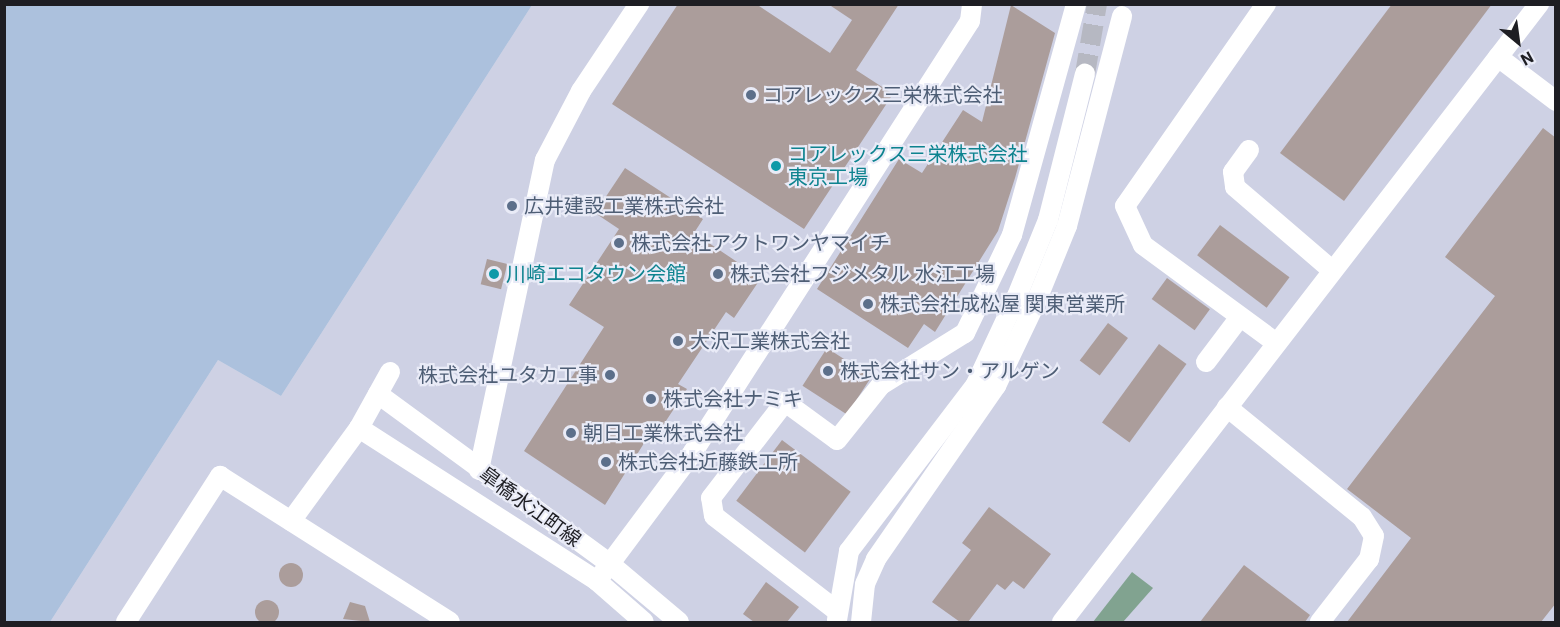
<!DOCTYPE html>
<meta charset="utf-8">
<style>
body{margin:0}
#map{position:relative;width:1560px;height:627px;overflow:hidden;background:#dcdeea;font-family:Roboto,"Noto Sans JP",sans-serif}
div>[style]{position:absolute}
[style*='--x']{left:calc(var(--x)*1px);top:calc(var(--y)*1px);width:calc(var(--w)*1px);rotate:calc(var(--a)*1deg)}
.built>*{inset:0;background:#ced1e4}
.forest>*{inset:0;background:#81a390}
.water>*{inset:0;background:#acc1dd}
.building>*{inset:0;background:#ab9d9b;transform-origin:0 0}
.round{border-radius:50%}
.minor-tunnel>*{height:20px;margin-top:-10px;transform-origin:0;background:repeating-linear-gradient(90deg,#b6b8c2 0 20px,transparent 0 30px)}
.minor>*{height:20px;margin:-10px;padding:0 10px;transform-origin:10px;border-radius:10px;background:#fff}
.dots>*{width:16px;height:16px;translate:-50% -50%;box-sizing:border-box;border:3px solid #e9ebf7;border-radius:50%}
span{translate:-50% -50%;white-space:nowrap;text-align:center;line-height:1.15;-webkit-text-stroke:4.5px #e9ebf7;paint-order:stroke}
.service-label{font-size:20px;color:#4e5e75}
.left{translate:0 -50%;text-align:left}
.right{translate:-100% -50%;text-align:right}
.culture-label{font-size:20px;color:#0d838f}
.street-label{font-size:20px;color:#1e1e23}
.frame{position:absolute;inset:0;border:6px solid #1e1e23;pointer-events:none}
.north{position:absolute;left:1488px;top:12px;width:60px;height:60px;-webkit-text-stroke:4px #e9ebf7;paint-order:stroke;rotate:151deg;font-size:16px;font-weight:700;line-height:24px;text-align:center;color:#1e1e23}
.north::after{content:'';display:block;margin:auto;width:21px;height:27px;background:#1e1e23;clip-path:polygon(50% 0,100% 100%,50% 72%,0 100%)}
</style>
<div id="map">
<div class="built">
<div style="clip-path:polygon(532px 5px,1555px 5px,1555px 622px,50px 622px,218px 360px,281px 396px)"></div>
</div>
<div class="forest">
<div style="clip-path:polygon(1132px 572px,1153px 588px,1123px 622px,1093px 622px)"></div>
</div>
<div class="water">
<div style="clip-path:polygon(4px 5px,532px 5px,281px 396px,218px 360px,50px 622px,5px 622px)"></div>
</div>
<div class="building">
<div style="clip-path:polygon(678px 4px,756px 4px,830px 53px,852px 20px,828px 4px,899px 4px,856px 70px,893px 94px,804px 229px,612px 104px)"></div>
<div style="clip-path:polygon(1392px 4px,1492px 4px,1344px 201px,1280px 153px)"></div>
<div style="clip-path:polygon(1011px 5px,1055px 33px,1015px 178px,998px 231px,935px 332px,924px 324px,908px 348px,817px 289px,899px 159px,922px 173px,963px 110px,982px 122px)"></div>
<div style="clip-path:polygon(1543px 128px,1556px 138px,1556px 603px,1541px 622px,1347px 622px,1411px 538px,1347px 489px,1495px 296px,1445px 257px)"></div>
<div style="clip-path:polygon(625px 168px,703px 219px,694px 233px,761px 278px,734px 318px,726px 312px,678px 384px,687px 389px,658px 433px,653px 429px,605px 505px,524px 451px,604px 327px,569px 305px,619px 229px,595px 213px)"></div>
<div style="left:1220px;top:225px;width:87px;height:38px;rotate:37deg"></div>
<div style="left:487px;top:259px;width:21px;height:26px;rotate:14deg"></div>
<div style="left:1167px;top:278px;width:53px;height:26px;rotate:36deg"></div>
<div style="left:1108px;top:323px;width:25px;height:47px;rotate:37deg"></div>
<div style="left:1159px;top:344px;width:34px;height:97px;rotate:36deg"></div>
<div style="left:827px;top:348px;width:53px;height:45px;rotate:33deg"></div>
<div style="left:782px;top:440px;width:86px;height:76px;rotate:37deg"></div>
<div style="clip-path:polygon(989px 507px,1051px 554px,1024px 589px,1013px 581px,1005px 590px,997px 584px,968px 622px,960px 622px,932px 602px,971px 550px,962px 543px)"></div>
<div class="round" style="left:279px;top:563px;width:24px;height:24px"></div>
<div style="clip-path:polygon(1244px 565px,1310px 615px,1305px 622px,1200px 622px)"></div>
<div style="clip-path:polygon(766px 582px,799px 607px,787px 622px,754px 622px,743px 614px)"></div>
<div class="round" style="left:255px;top:600px;width:24px;height:24px"></div>
<div style="clip-path:polygon(350px 602px,365px 606px,370px 622px,343px 619px)"></div>
</div>
<div class="minor-tunnel">
<div style="--x:1085;--y:74;--w:71;--a:-80.3"></div>
</div>
<div class="minor">
<div style="--x:1266;--y:4;--w:246;--a:124.9"></div>
<div style="--x:1125;--y:206;--w:43;--a:65.2"></div>
<div style="--x:1143;--y:245;--w:164;--a:36.3"></div>
<div style="--x:1498;--y:57;--w:73;--a:37.2"></div>
<div style="--x:1249;--y:150;--w:27;--a:126"></div>
<div style="--x:1233;--y:172;--w:15;--a:82"></div>
<div style="--x:1235;--y:187;--w:128;--a:40.6"></div>
<div style="--x:1206;--y:362;--w:56;--a:-52.9"></div>
<div style="--x:378;--y:394;--w:288;--a:36.2"></div>
<div style="--x:610;--y:564;--w:90;--a:40"></div>
<div style="--x:1227;--y:407;--w:174;--a:39.2"></div>
<div style="--x:1362;--y:517;--w:22;--a:58"></div>
<div style="--x:1374;--y:536;--w:24;--a:102"></div>
<div style="--x:1369;--y:559;--w:80;--a:127.9"></div>
<div style="--x:359;--y:428;--w:283;--a:32.7"></div>
<div style="--x:597;--y:581;--w:62;--a:41.1"></div>
<div style="--x:479;--y:470;--w:317;--a:-78"></div>
<div style="--x:545;--y:160;--w:78;--a:-62.4"></div>
<div style="--x:581;--y:91;--w:105;--a:-56.3"></div>
<div style="--x:291;--y:521;--w:115;--a:-53.8"></div>
<div style="--x:359;--y:428;--w:64;--a:-61"></div>
<div style="--x:597;--y:581;--w:161;--a:-53.3"></div>
<div style="--x:693;--y:452;--w:512;--a:-57.27"></div>
<div style="--x:970;--y:21;--w:17;--a:-83"></div>
<div style="--x:837;--y:611;--w:155;--a:-142.3"></div>
<div style="--x:714;--y:516;--w:18;--a:-99"></div>
<div style="--x:711;--y:498;--w:121;--a:-52.4"></div>
<div style="--x:785;--y:402;--w:64;--a:36.2"></div>
<div style="--x:837;--y:440;--w:70;--a:-51.3"></div>
<div style="--x:881;--y:385;--w:99;--a:-31.8"></div>
<div style="--x:965;--y:333;--w:109;--a:-64.4"></div>
<div style="--x:1012;--y:235;--w:240;--a:-74.5"></div>
<div style="--x:837;--y:620;--w:70;--a:-80.1"></div>
<div style="--x:849;--y:551;--w:210;--a:-52.7"></div>
<div style="--x:976;--y:384;--w:97;--a:-65"></div>
<div style="--x:1017;--y:296;--w:82;--a:-67.8"></div>
<div style="--x:1048;--y:220;--w:151;--a:-75.8"></div>
<div style="--x:126;--y:622;--w:174;--a:-57.2"></div>
<div style="--x:220;--y:476;--w:272;--a:32.4"></div>
<div style="--x:861;--y:622;--w:38;--a:-84"></div>
<div style="--x:865;--y:584;--w:27;--a:-66"></div>
<div style="--x:876;--y:559;--w:211;--a:-55.3"></div>
<div style="--x:996;--y:386;--w:93;--a:-64.5"></div>
<div style="--x:1036;--y:302;--w:82;--a:-67.8"></div>
<div style="--x:1067;--y:226;--w:217;--a:-75.3"></div>
<div style="--x:1062;--y:622;--w:781;--a:-52.34"></div>
</div>
<div class="dots">
<div style="left:751px;top:95px;background:#5c6f8a"></div>
<div style="left:776px;top:166px;background:#0f9aa8"></div>
<div style="left:512px;top:206px;background:#5c6f8a"></div>
<div style="left:619px;top:243px;background:#5c6f8a"></div>
<div style="left:494px;top:274px;background:#0f9aa8"></div>
<div style="left:718px;top:274px;background:#5c6f8a"></div>
<div style="left:868px;top:304px;background:#5c6f8a"></div>
<div style="left:678px;top:341px;background:#5c6f8a"></div>
<div style="left:828px;top:371px;background:#5c6f8a"></div>
<div style="left:610px;top:375px;background:#5c6f8a"></div>
<div style="left:651px;top:399px;background:#5c6f8a"></div>
<div style="left:571px;top:433px;background:#5c6f8a"></div>
<div style="left:606px;top:462px;background:#5c6f8a"></div>
</div>
<div class="service-label">
<span class="left" style="left:763px;top:95px">コアレックス三栄株式会社</span>
<span class="left" style="left:524px;top:206px">広井建設工業株式会社</span>
<span class="left" style="left:631px;top:243px">株式会社アクトワンヤマイチ</span>
<span class="left" style="left:730px;top:274px">株式会社フジメタル 水江工場</span>
<span class="left" style="left:880px;top:304px">株式会社成松屋 関東営業所</span>
<span class="left" style="left:690px;top:341px">大沢工業株式会社</span>
<span class="left" style="left:840px;top:371px">株式会社サン・アルゲン</span>
<span class="right" style="left:598px;top:375px">株式会社ユタカ工事</span>
<span class="left" style="left:663px;top:399px">株式会社ナミキ</span>
<span class="left" style="left:583px;top:433px">朝日工業株式会社</span>
<span class="left" style="left:618px;top:462px">株式会社近藤鉄工所</span>
</div>
<div class="culture-label">
<span class="left" style="left:788px;top:166px">コアレックス三栄株式会社<br>東京工場</span>
<span class="left" style="left:506px;top:274px">川崎エコタウン会館</span>
</div>
<div class="street-label">
<span style="left:530px;top:507px;rotate:36deg">皐橋水江町線</span>
</div>
<div class="frame"></div>
<div class="north">N</div>
</div>
